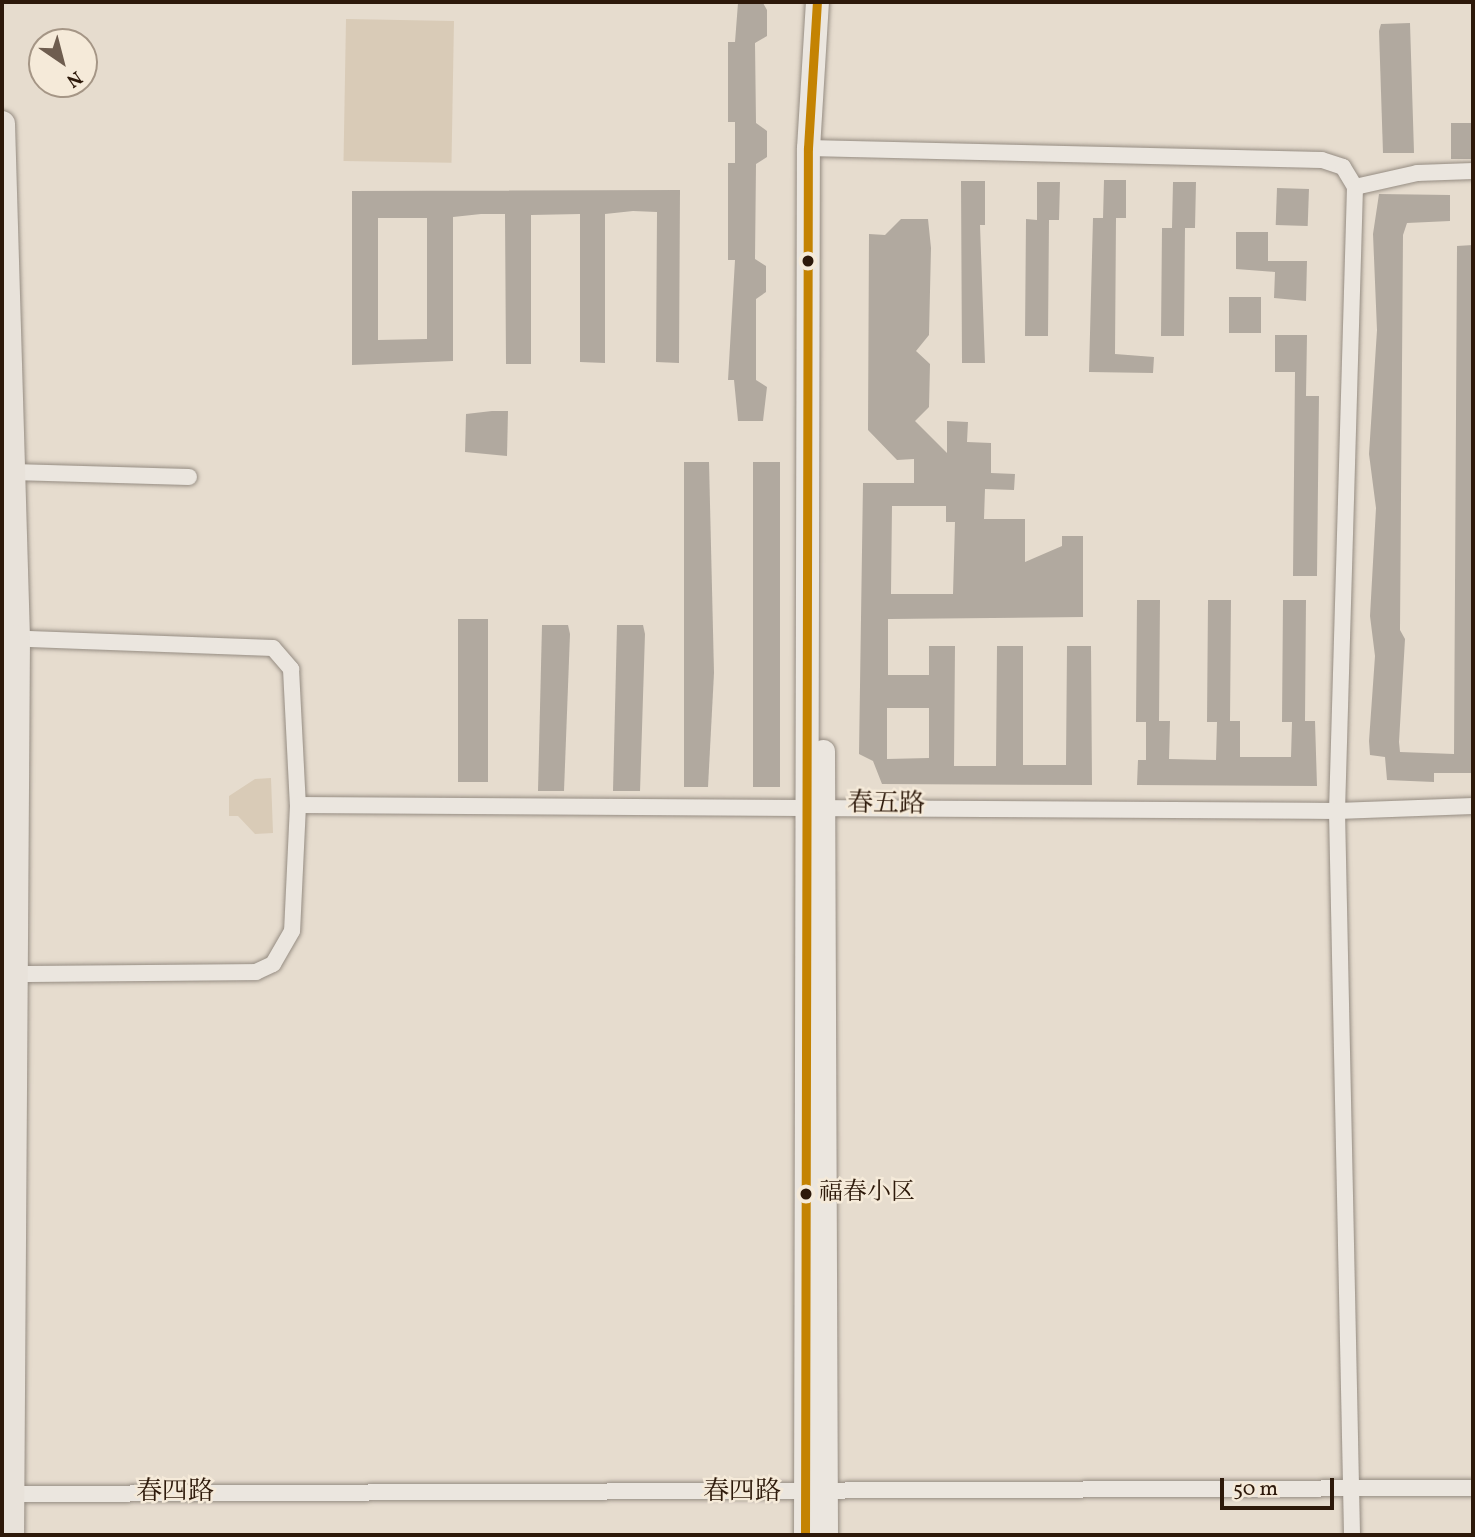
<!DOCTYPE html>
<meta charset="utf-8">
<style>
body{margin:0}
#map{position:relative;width:1475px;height:1537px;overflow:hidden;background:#e6dcce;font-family:Vollkorn,"Noto Serif KR",serif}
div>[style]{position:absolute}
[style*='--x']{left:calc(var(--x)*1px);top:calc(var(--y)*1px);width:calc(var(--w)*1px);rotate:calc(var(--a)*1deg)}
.green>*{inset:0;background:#d9cbb7;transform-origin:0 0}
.building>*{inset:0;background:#b1a99f;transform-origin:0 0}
.roads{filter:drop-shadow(0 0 2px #958c82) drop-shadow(0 0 2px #958c82)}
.minor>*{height:16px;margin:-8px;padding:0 8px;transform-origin:8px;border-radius:8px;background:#ebe6df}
.secondary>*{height:23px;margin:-11.5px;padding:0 11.5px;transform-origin:11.5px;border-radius:11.5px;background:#ebe6df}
.trunk>*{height:26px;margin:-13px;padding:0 13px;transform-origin:13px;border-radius:13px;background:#e8e2da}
.bus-1>*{height:9px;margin:-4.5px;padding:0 4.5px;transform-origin:4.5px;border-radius:4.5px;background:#c48302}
.dots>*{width:19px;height:19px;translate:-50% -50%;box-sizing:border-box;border:4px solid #f5ead9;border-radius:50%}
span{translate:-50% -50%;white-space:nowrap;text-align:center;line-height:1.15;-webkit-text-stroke:5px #f5ead9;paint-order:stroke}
.bus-label{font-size:24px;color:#2d190a}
.left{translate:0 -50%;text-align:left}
.street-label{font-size:26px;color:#2d190a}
.frame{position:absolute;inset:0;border:4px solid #2d190a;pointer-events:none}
.north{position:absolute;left:28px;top:28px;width:70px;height:70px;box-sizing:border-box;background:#f5ead9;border:2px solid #a59686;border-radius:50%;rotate:145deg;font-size:19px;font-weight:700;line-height:28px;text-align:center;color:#2d190a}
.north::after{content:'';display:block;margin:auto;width:24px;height:32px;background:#6e5d4f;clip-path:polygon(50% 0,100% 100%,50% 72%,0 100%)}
.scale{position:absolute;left:1220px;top:1478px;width:114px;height:32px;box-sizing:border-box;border:4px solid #2d190a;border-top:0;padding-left:9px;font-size:21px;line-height:24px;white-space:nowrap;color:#2d190a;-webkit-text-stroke:5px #f5ead9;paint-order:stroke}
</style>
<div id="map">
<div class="green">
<div style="left:346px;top:19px;width:108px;height:142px;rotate:1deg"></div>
<div style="clip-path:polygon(271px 778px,273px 833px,255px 834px,238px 816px,229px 816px,229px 796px,255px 779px)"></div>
</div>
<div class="building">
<div style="clip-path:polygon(738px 3px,763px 3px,767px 10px,767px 36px,755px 43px,756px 123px,767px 131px,767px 157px,756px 164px,755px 259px,766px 266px,766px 292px,756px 299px,756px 380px,767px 387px,763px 421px,738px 421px,734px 380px,728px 380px,735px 260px,728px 260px,728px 163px,735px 163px,735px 122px,728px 122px,728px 42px,735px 42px)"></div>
<div style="clip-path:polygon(1410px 23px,1414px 153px,1383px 153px,1379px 31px,1381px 24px)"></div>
<div style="left:1473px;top:123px;width:36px;height:22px;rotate:90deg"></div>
<div style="clip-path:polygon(1104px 180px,1126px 180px,1126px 218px,1116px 218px,1115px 354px,1154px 357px,1153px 373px,1089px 372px,1093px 218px,1103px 218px)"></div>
<div style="clip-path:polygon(961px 181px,985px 181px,985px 225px,980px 225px,985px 363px,962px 363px)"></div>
<div style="clip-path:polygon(1037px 182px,1060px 182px,1059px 220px,1049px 220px,1048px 336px,1025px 336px,1026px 219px,1037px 220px)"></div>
<div style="clip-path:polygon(1173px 182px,1196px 182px,1195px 228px,1185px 228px,1184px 336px,1161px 336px,1162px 228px,1172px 228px)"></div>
<div style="left:1277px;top:188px;width:32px;height:37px;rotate:2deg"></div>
<div style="clip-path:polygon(evenodd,680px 190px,679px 363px,656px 362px,657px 212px,633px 211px,605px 214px,605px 363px,580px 362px,580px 214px,531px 215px,531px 364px,506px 364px,505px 214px,481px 214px,453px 217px,453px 361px,352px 365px,352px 191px,680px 190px,378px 218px,427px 218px,427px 339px,378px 340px,378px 218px)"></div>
<div style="clip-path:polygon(1450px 195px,1450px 221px,1407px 223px,1403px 235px,1400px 630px,1405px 639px,1399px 742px,1400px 752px,1454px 754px,1457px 246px,1473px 245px,1473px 773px,1434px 773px,1434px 782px,1387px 780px,1385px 757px,1370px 755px,1369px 741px,1375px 656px,1370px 616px,1376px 508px,1369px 454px,1377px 330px,1373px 234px,1379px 194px)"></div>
<div style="clip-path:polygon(evenodd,901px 219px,928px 219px,931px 248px,929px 335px,916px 351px,930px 364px,929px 407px,915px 421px,947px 453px,947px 421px,968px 422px,967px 442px,991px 443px,991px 473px,1015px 474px,1014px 490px,985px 489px,984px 519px,1025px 519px,1025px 562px,1062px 546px,1062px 536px,1083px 536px,1083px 617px,888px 619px,888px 675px,929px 675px,929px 646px,955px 646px,954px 766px,996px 766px,997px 646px,1023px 646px,1023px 765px,1066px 765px,1067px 646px,1091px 646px,1092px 785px,882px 784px,873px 761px,859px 754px,863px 483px,914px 483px,914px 459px,897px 460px,868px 430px,869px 234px,885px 235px,901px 219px,892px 506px,946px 506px,946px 522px,955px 522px,953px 594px,891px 594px,892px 506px,901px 219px,887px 708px,929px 708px,929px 758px,887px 759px,887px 708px)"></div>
<div style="clip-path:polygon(1236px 232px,1268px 232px,1268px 261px,1307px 261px,1306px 301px,1274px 298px,1275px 272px,1236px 269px)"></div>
<div style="left:1229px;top:297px;width:32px;height:36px"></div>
<div style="clip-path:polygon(1275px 335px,1307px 335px,1306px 396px,1319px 396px,1317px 576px,1293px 576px,1295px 372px,1275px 372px)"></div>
<div style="clip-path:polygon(492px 411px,508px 411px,507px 456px,465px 452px,466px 414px)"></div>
<div style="clip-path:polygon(684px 462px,709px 462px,714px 673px,708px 787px,684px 787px)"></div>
<div style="left:753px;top:462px;width:27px;height:325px"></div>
<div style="clip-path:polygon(1137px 600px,1160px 600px,1159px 721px,1170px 721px,1169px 759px,1216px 760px,1217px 722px,1207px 722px,1208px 600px,1231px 600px,1230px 721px,1240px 721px,1240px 757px,1291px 757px,1292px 722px,1282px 722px,1283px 600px,1306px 600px,1305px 721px,1315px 721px,1317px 786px,1137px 785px,1138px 760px,1146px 760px,1146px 722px,1136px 722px)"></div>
<div style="left:458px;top:619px;width:30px;height:163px"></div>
<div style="clip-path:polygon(542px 625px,568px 625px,570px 634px,564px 791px,538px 791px)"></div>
<div style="clip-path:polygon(617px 625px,643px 625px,645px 634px,640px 791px,613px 791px)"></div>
</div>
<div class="roads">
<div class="minor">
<div style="--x:808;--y:148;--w:514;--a:1.34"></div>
<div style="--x:1322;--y:160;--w:22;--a:18"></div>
<div style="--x:1343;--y:167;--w:23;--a:59"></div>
<div style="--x:1355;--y:187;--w:624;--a:91.65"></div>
<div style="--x:1337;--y:811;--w:724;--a:88.81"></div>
<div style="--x:1355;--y:187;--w:64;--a:-12.7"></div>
<div style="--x:1417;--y:173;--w:56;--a:-2"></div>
<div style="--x:12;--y:472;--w:177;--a:1.6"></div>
<div style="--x:2;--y:638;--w:271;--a:2.1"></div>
<div style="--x:273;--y:648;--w:28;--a:49"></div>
<div style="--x:291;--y:669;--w:136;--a:87.1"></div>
<div style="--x:298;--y:805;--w:126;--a:92.7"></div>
<div style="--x:292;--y:931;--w:38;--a:120"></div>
<div style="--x:273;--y:964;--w:19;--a:155"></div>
<div style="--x:256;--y:972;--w:248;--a:179.5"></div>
<div style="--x:298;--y:805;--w:1039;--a:0.33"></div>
<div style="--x:1337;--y:811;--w:136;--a:-2.1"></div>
<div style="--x:11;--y:1494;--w:1462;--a:-0.24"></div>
</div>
<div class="secondary">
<div style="--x:823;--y:751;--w:784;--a:89.78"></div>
<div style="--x:805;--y:1535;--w:1387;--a:-89.88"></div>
<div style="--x:808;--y:148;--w:146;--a:-86.5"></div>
</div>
<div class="trunk">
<div style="--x:2;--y:124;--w:514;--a:88.33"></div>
<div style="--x:17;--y:638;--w:897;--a:90.38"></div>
</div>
</div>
<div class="bus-1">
<div style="--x:805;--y:1535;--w:1387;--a:-89.88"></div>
<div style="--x:808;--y:148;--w:146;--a:-86.5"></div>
</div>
<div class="dots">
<div style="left:808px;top:261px;background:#2d190a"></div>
<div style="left:806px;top:1194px;background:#2d190a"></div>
</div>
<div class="bus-label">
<span class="left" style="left:819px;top:1194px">福春小区</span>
</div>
<div class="street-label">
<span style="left:886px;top:805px;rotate:1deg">春五路</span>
<span style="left:175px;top:1493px">春四路</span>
<span style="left:742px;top:1493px">春四路</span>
</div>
<div class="frame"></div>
<div class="north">N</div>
<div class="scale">50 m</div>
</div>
